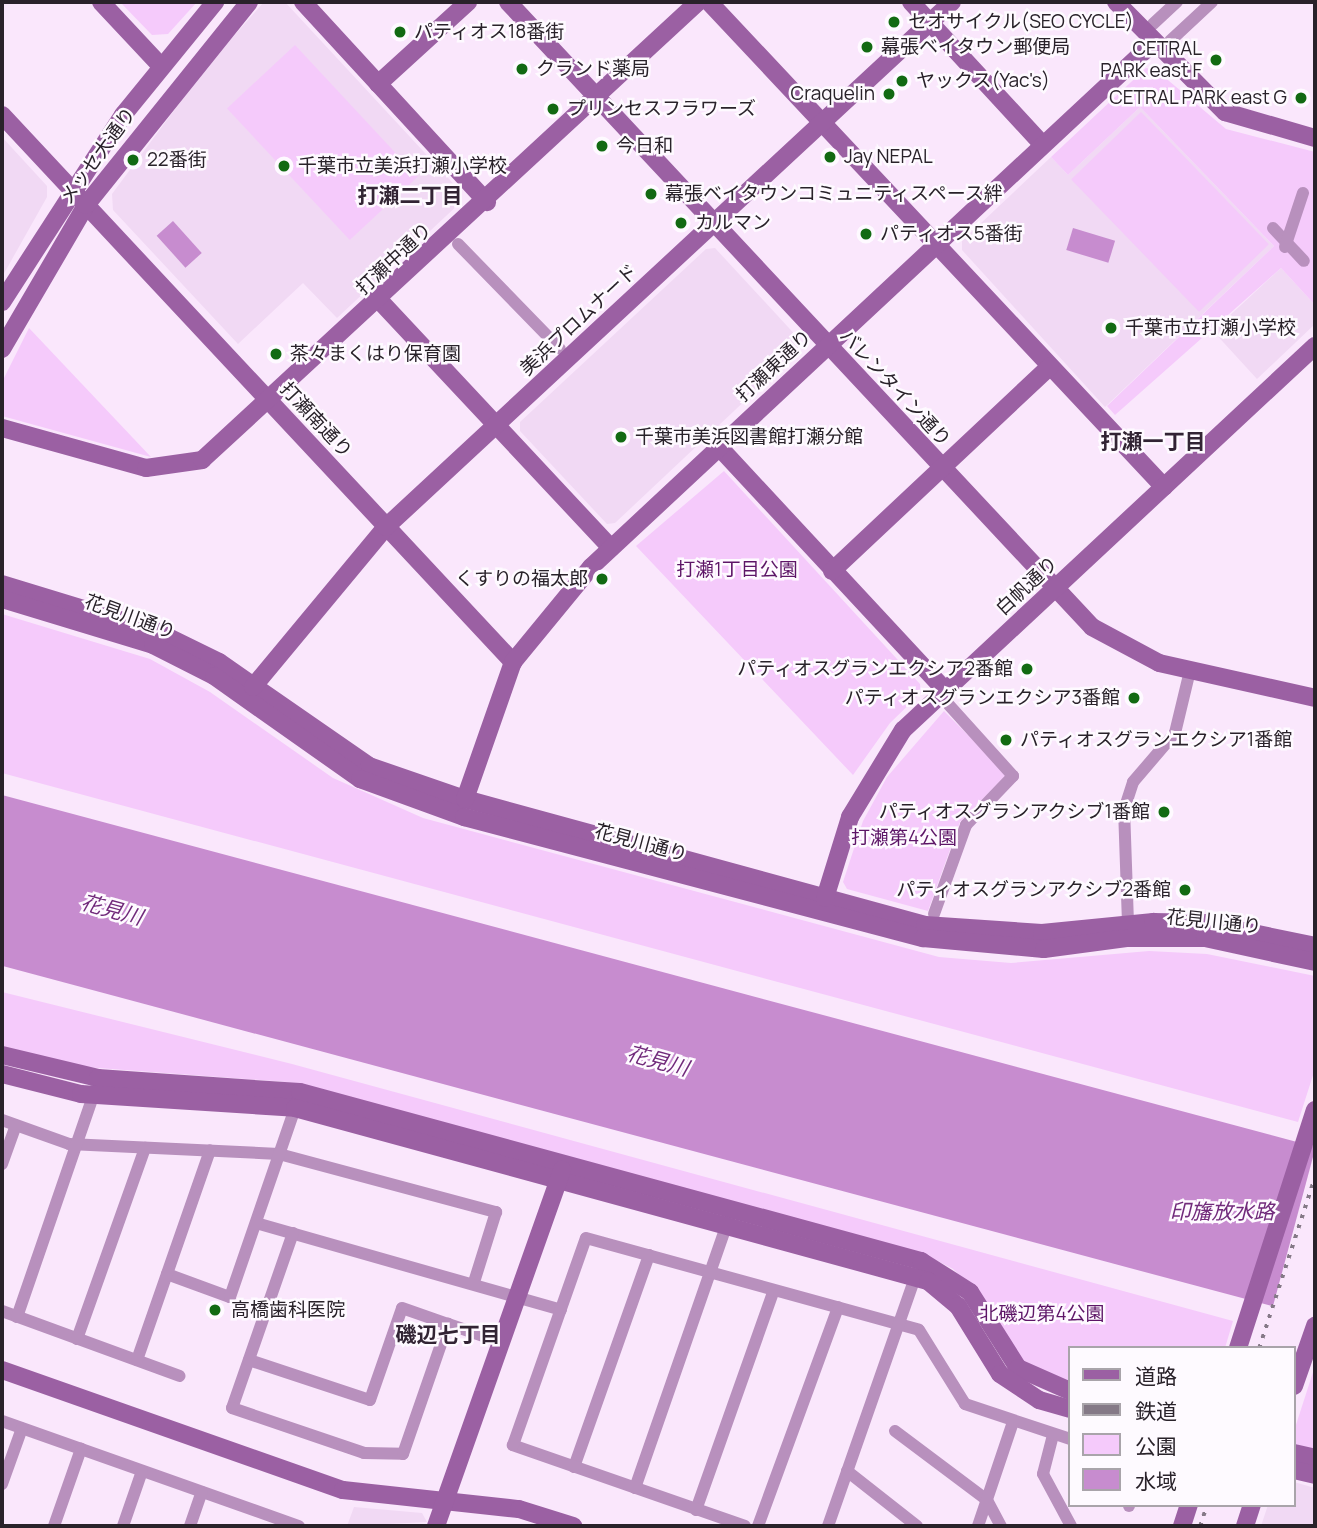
<!DOCTYPE html>
<meta charset="utf-8">
<style>
body{margin:0}
#map{position:relative;width:1317px;height:1528px;overflow:hidden;background:#fae7fc;font-family:Manrope,"Noto Sans JP",sans-serif}
div>[style]{position:absolute}
[style*='--x']{left:calc(var(--x)*1px);top:calc(var(--y)*1px);width:calc(var(--w)*1px);rotate:calc(var(--a)*1deg)}
.built>*{inset:0;background:#f1d9f4}
.green>*{inset:0;background:#f5cafb;transform-origin:0 0}
.water>*{inset:0;background:#c78ccf;transform-origin:0 0}
.street>*{height:12px;margin:-6px;padding:0 6px;transform-origin:6px;border-radius:6px;background:#b890bd}
.secondary>*{height:18px;margin:-9px;padding:0 9px;transform-origin:9px;border-radius:9px;background:#9b60a3}
.rail>*{height:3.5px;margin-top:-1.75px;transform-origin:0;background:repeating-linear-gradient(90deg,#857987 0 3.5px,transparent 0 10.5px)}
.dots>*{width:19px;height:19px;translate:-50% -50%;box-sizing:border-box;border:4px solid #fefaff;border-radius:50%}
span{translate:-50% -50%;white-space:nowrap;text-align:center;line-height:1.15;-webkit-text-stroke:5px #fefaff;paint-order:stroke}
.poi-label{font-size:19px;color:#29222a}
.left{translate:0 -50%;text-align:left}
.right{translate:-100% -50%;text-align:right}
.street-label{font-size:19px;color:#29222a}
.park-label{font-size:19px;color:#5d1567}
.neighbourhood-label{font-size:21px;color:#322434;font-weight:700}
.water-label{font-size:21px;color:#712a7b;font-style:italic}
.frame{position:absolute;inset:0;border:4px solid #29222a;pointer-events:none}
.legend{position:absolute;left:1068px;top:1346px;width:228px;height:161px;box-sizing:border-box;background:#fefaff;border:2px solid #a9a4aa;margin:0;padding:9px 12px;list-style:none;font-size:21px;color:#29222a}
.legend li{display:flex;align-items:center;gap:14px;height:35px}
.legend b{width:35px;border:2px solid #a9a4aa}
</style>
<div id="map">
<div class="built">
<div style="clip-path:polygon(264px 2px,285px 2px,462px 193px,461px 202px,337px 318px,303px 283px,238px 344px,113px 210px,112px 194px,207px 66px)"></div>
<div style="clip-path:polygon(1140px 107px,1274px 246px,1105px 407px,962px 250px,962px 241px,1051px 157px,1068px 175px)"></div>
<div style="clip-path:polygon(2px 137px,47px 186px,47px 197px,2px 277px)"></div>
<div style="clip-path:polygon(715px 248px,800px 340px,801px 348px,615px 523px,607px 524px,520px 431px,520px 422px,706px 249px)"></div>
<div style="clip-path:polygon(1281px 268px,1315px 305px,1315px 324px,1257px 379px,1213px 331px)"></div>
<div style="clip-path:polygon(1294px 1482px,1315px 1488px,1315px 1526px,1261px 1526px,1268px 1505px,1294px 1505px)"></div>
<div style="clip-path:polygon(354px 1507px,422px 1513px,427px 1522px,347px 1526px)"></div>
</div>
<div class="green">
<div style="clip-path:polygon(120px 2px,197px 2px,168px 34px,152px 35px)"></div>
<div style="left:295px;top:45px;width:180px;height:93px;rotate:47deg"></div>
<div style="clip-path:polygon(1146px 68px,1156px 70px,1226px 129px,1315px 152px,1315px 305px,1281px 268px,1115px 415px,1107px 406px,1274px 246px,1140px 107px,1068px 175px,1051px 157px)"></div>
<div style="left:1141px;top:112px;width:184px;height:97px;rotate:46deg"></div>
<div style="clip-path:polygon(29px 328px,151px 457px,2px 416px,2px 382px)"></div>
<div style="clip-path:polygon(724px 471px,920px 684px,921px 693px,890px 723px,853px 775px,636px 546px)"></div>
<div style="clip-path:polygon(2px 614px,150px 659px,210px 692px,333px 778px,423px 818px,939px 957px,1011px 963px,1149px 951px,1207px 954px,1315px 976px,1315px 1069px,1298px 1122px,2px 773px)"></div>
<div style="clip-path:polygon(944px 711px,1007px 774px,960px 822px,928px 911px,847px 889px,843px 882px,863px 821px,887px 777px)"></div>
<div style="clip-path:polygon(2px 992px,292px 1064px,1233px 1321px,1225px 1348px,1070px 1348px,1070px 1385px,1023px 1366px,974px 1290px,953px 1269px,924px 1254px,286px 1082px,71px 1066px,2px 1046px)"></div>
<div style="clip-path:polygon(1315px 1366px,1315px 1450px,1295px 1444px,1294px 1431px)"></div>
</div>
<div class="water">
<div style="left:173px;top:221px;width:43px;height:22px;rotate:48deg"></div>
<div style="left:1073px;top:228px;width:44px;height:23px;rotate:17deg"></div>
<div style="left:2px;top:795px;width:1360px;height:165px;rotate:15deg"></div>
</div>
<div class="street">
<div style="--x:1153;--y:24;--w:33;--a:-43"></div>
<div style="--x:1170;--y:41;--w:57;--a:-42.9"></div>
<div style="--x:1273;--y:228;--w:45;--a:46.8"></div>
<div style="--x:458;--y:244;--w:146;--a:45.8"></div>
<div style="--x:1285;--y:247;--w:57;--a:-71.6"></div>
<div style="--x:934;--y:914;--w:95;--a:-70.2"></div>
<div style="--x:966;--y:825;--w:68;--a:-46.2"></div>
<div style="--x:1013;--y:776;--w:96;--a:-132"></div>
<div style="--x:1128;--y:923;--w:113;--a:-92"></div>
<div style="--x:1124;--y:810;--w:29;--a:-72"></div>
<div style="--x:1133;--y:782;--w:65;--a:-49.4"></div>
<div style="--x:1175;--y:733;--w:56;--a:-76.5"></div>
<div style="--x:2;--y:1120;--w:71;--a:19.7"></div>
<div style="--x:69;--y:1144;--w:210;--a:2.7"></div>
<div style="--x:279;--y:1154;--w:225;--a:15"></div>
<div style="--x:496;--y:1212;--w:73;--a:107.4"></div>
<div style="--x:2;--y:1164;--w:41;--a:-70.3"></div>
<div style="--x:256;--y:1223;--w:317;--a:15.9"></div>
<div style="--x:293;--y:1233;--w:185;--a:109.2"></div>
<div style="--x:232;--y:1408;--w:139;--a:18.8"></div>
<div style="--x:364;--y:1453;--w:39;--a:1"></div>
<div style="--x:403;--y:1454;--w:138;--a:-70.9"></div>
<div style="--x:448;--y:1324;--w:56;--a:18.8"></div>
<div style="--x:167;--y:1274;--w:67;--a:20.1"></div>
<div style="--x:230;--y:1297;--w:206;--a:-71"></div>
<div style="--x:2;--y:1311;--w:189;--a:20.1"></div>
<div style="--x:17;--y:1317;--w:242;--a:-71"></div>
<div style="--x:77;--y:1339;--w:203;--a:-70.4"></div>
<div style="--x:137;--y:1360;--w:222;--a:-70.8"></div>
<div style="--x:249;--y:1360;--w:127;--a:18.3"></div>
<div style="--x:370;--y:1400;--w:97;--a:-70.8"></div>
<div style="--x:402;--y:1308;--w:49;--a:19.2"></div>
<div style="--x:2;--y:1421;--w:315;--a:19.5"></div>
<div style="--x:895;--y:1431;--w:115;--a:36.9"></div>
<div style="--x:987;--y:1500;--w:30;--a:62"></div>
<div style="--x:1053;--y:1435;--w:40;--a:104.4"></div>
<div style="--x:1043;--y:1474;--w:59;--a:61.7"></div>
<div style="--x:574;--y:1467;--w:225;--a:-70.5"></div>
<div style="--x:847;--y:1471;--w:89;--a:38.2"></div>
<div style="--x:2;--y:1484;--w:59;--a:-70.3"></div>
<div style="--x:635;--y:1488;--w:283;--a:-70.8"></div>
<div style="--x:1129;--y:1505;--w:1;--a:90"></div>
<div style="--x:696;--y:1510;--w:233;--a:-70.5"></div>
<div style="--x:54;--y:1526;--w:82;--a:-70.7"></div>
<div style="--x:123;--y:1526;--w:58;--a:-70.9"></div>
<div style="--x:190;--y:1526;--w:36;--a:-71"></div>
<div style="--x:745;--y:1526;--w:246;--a:-160.8"></div>
<div style="--x:513;--y:1445;--w:219;--a:-70.6"></div>
<div style="--x:586;--y:1238;--w:345;--a:15.4"></div>
<div style="--x:919;--y:1330;--w:87;--a:58.1"></div>
<div style="--x:965;--y:1404;--w:111;--a:18.4"></div>
<div style="--x:758;--y:1526;--w:233;--a:-69.9"></div>
<div style="--x:828;--y:1526;--w:269;--a:-70.7"></div>
<div style="--x:978;--y:1526;--w:110;--a:-71.4"></div>
</div>
<div class="secondary">
<div style="--x:101;--y:2;--w:85;--a:46.9"></div>
<div style="--x:303;--y:2;--w:272;--a:47.4"></div>
<div style="--x:508;--y:2;--w:855;--a:46.94"></div>
<div style="--x:1092;--y:627;--w:76;--a:28.2"></div>
<div style="--x:1159;--y:663;--w:160;--a:12.6"></div>
<div style="--x:709;--y:2;--w:665;--a:46.83"></div>
<div style="--x:911;--y:2;--w:193;--a:47.3"></div>
<div style="--x:1116;--y:2;--w:155;--a:45.3"></div>
<div style="--x:1225;--y:112;--w:94;--a:16.1"></div>
<div style="--x:378;--y:84;--w:122;--a:-42.3"></div>
<div style="--x:2;--y:115;--w:749;--a:46.95"></div>
<div style="--x:380;--y:301;--w:338;--a:46.9"></div>
<div style="--x:2;--y:302;--w:223;--a:-57.1"></div>
<div style="--x:123;--y:115;--w:146;--a:-50.8"></div>
<div style="--x:2;--y:349;--w:167;--a:-59.7"></div>
<div style="--x:86;--y:205;--w:260;--a:-51.2"></div>
<div style="--x:2;--y:428;--w:149;--a:15.5"></div>
<div style="--x:146;--y:468;--w:57;--a:-8.1"></div>
<div style="--x:202;--y:460;--w:675;--a:-42.72"></div>
<div style="--x:719;--y:447;--w:333;--a:47.1"></div>
<div style="--x:832;--y:571;--w:299;--a:-43.2"></div>
<div style="--x:2;--y:584;--w:161;--a:17"></div>
<div style="--x:156;--y:631;--w:70;--a:26.2"></div>
<div style="--x:219;--y:662;--w:183;--a:34.7"></div>
<div style="--x:369;--y:766;--w:102;--a:19"></div>
<div style="--x:465;--y:799;--w:477;--a:15.3"></div>
<div style="--x:925;--y:925;--w:117;--a:3.9"></div>
<div style="--x:1042;--y:933;--w:112;--a:-5.7"></div>
<div style="--x:1153;--y:922;--w:52;--a:1.1"></div>
<div style="--x:1205;--y:923;--w:112;--a:11.8"></div>
<div style="--x:2;--y:599;--w:158;--a:16.9"></div>
<div style="--x:153;--y:645;--w:68;--a:26.9"></div>
<div style="--x:214;--y:676;--w:179;--a:35.2"></div>
<div style="--x:360;--y:779;--w:111;--a:20.1"></div>
<div style="--x:464;--y:817;--w:475;--a:14.8"></div>
<div style="--x:923;--y:938;--w:121;--a:5.2"></div>
<div style="--x:1044;--y:949;--w:85;--a:-7.5"></div>
<div style="--x:1128;--y:938;--w:77;--a:0"></div>
<div style="--x:1205;--y:938;--w:113;--a:12.3"></div>
<div style="--x:253;--y:687;--w:208;--a:-50.3"></div>
<div style="--x:386;--y:527;--w:772;--a:-42.85"></div>
<div style="--x:465;--y:799;--w:145;--a:-70.7"></div>
<div style="--x:513;--y:662;--w:123;--a:-50.6"></div>
<div style="--x:591;--y:567;--w:768;--a:-43"></div>
<div style="--x:825;--y:898;--w:85;--a:-72.8"></div>
<div style="--x:850;--y:817;--w:102;--a:-58.7"></div>
<div style="--x:903;--y:730;--w:563;--a:-42.99"></div>
<div style="--x:2;--y:1055;--w:99;--a:13.5"></div>
<div style="--x:98;--y:1078;--w:202;--a:4"></div>
<div style="--x:300;--y:1092;--w:644;--a:15.22"></div>
<div style="--x:921;--y:1261;--w:58;--a:32.3"></div>
<div style="--x:970;--y:1292;--w:90;--a:57.7"></div>
<div style="--x:1018;--y:1368;--w:57;--a:23.9"></div>
<div style="--x:2;--y:1074;--w:81;--a:14.2"></div>
<div style="--x:81;--y:1094;--w:214;--a:3.7"></div>
<div style="--x:295;--y:1108;--w:656;--a:15.29"></div>
<div style="--x:928;--y:1281;--w:39;--a:40"></div>
<div style="--x:958;--y:1306;--w:80;--a:58.3"></div>
<div style="--x:1000;--y:1374;--w:47;--a:33.7"></div>
<div style="--x:1039;--y:1400;--w:32;--a:16"></div>
<div style="--x:1238;--y:1348;--w:250;--a:-72.1"></div>
<div style="--x:2;--y:1370;--w:361;--a:19.4"></div>
<div style="--x:343;--y:1490;--w:177;--a:6.2"></div>
<div style="--x:519;--y:1509;--w:57;--a:17.5"></div>
<div style="--x:1294;--y:1386;--w:64;--a:-70.7"></div>
<div style="--x:1294;--y:1453;--w:22;--a:13"></div>
<div style="--x:1294;--y:1470;--w:22;--a:13"></div>
<div style="--x:436;--y:1526;--w:378;--a:-70.5"></div>
<div style="--x:1182;--y:1526;--w:22;--a:-72"></div>
<div style="--x:1245;--y:1526;--w:22;--a:-72"></div>
</div>
<div class="rail">
<div style="--x:1259;--y:1348;--w:180;--a:-71.9"></div>
<div style="--x:1200;--y:1526;--w:22;--a:-72"></div>
</div>
<div class="dots">
<div style="left:894px;top:22px;background:#126a12"></div>
<div style="left:400px;top:32px;background:#126a12"></div>
<div style="left:867px;top:47px;background:#126a12"></div>
<div style="left:1216px;top:60px;background:#126a12"></div>
<div style="left:522px;top:69px;background:#126a12"></div>
<div style="left:902px;top:81px;background:#126a12"></div>
<div style="left:889px;top:94px;background:#126a12"></div>
<div style="left:1301px;top:98px;background:#126a12"></div>
<div style="left:553px;top:109px;background:#126a12"></div>
<div style="left:602px;top:146px;background:#126a12"></div>
<div style="left:830px;top:157px;background:#126a12"></div>
<div style="left:133px;top:160px;background:#126a12"></div>
<div style="left:284px;top:166px;background:#126a12"></div>
<div style="left:651px;top:194px;background:#126a12"></div>
<div style="left:681px;top:223px;background:#126a12"></div>
<div style="left:866px;top:234px;background:#126a12"></div>
<div style="left:1111px;top:328px;background:#126a12"></div>
<div style="left:276px;top:354px;background:#126a12"></div>
<div style="left:621px;top:437px;background:#126a12"></div>
<div style="left:602px;top:579px;background:#126a12"></div>
<div style="left:1027px;top:669px;background:#126a12"></div>
<div style="left:1134px;top:698px;background:#126a12"></div>
<div style="left:1006px;top:740px;background:#126a12"></div>
<div style="left:1164px;top:812px;background:#126a12"></div>
<div style="left:1185px;top:890px;background:#126a12"></div>
<div style="left:215px;top:1310px;background:#126a12"></div>
</div>
<div class="poi-label">
<span class="left" style="left:908px;top:22px">セオサイクル(SEO CYCLE)</span>
<span class="left" style="left:414px;top:32px">パティオス18番街</span>
<span class="left" style="left:881px;top:47px">幕張ベイタウン郵便局</span>
<span class="right" style="left:1202px;top:60px">CETRAL<br>PARK east F</span>
<span class="left" style="left:536px;top:69px">クランド薬局</span>
<span class="left" style="left:916px;top:81px">ヤックス(Yac's)</span>
<span class="right" style="left:875px;top:94px">Craquelin</span>
<span class="right" style="left:1287px;top:98px">CETRAL PARK east G</span>
<span class="left" style="left:567px;top:109px">プリンセスフラワーズ</span>
<span class="left" style="left:616px;top:146px">今日和</span>
<span class="left" style="left:844px;top:157px">Jay NEPAL</span>
<span class="left" style="left:147px;top:160px">22番街</span>
<span class="left" style="left:298px;top:166px">千葉市立美浜打瀬小学校</span>
<span class="left" style="left:665px;top:194px">幕張ベイタウンコミュニティスペース絆</span>
<span class="left" style="left:695px;top:223px">カルマン</span>
<span class="left" style="left:880px;top:234px">パティオス5番街</span>
<span class="left" style="left:1125px;top:328px">千葉市立打瀬小学校</span>
<span class="left" style="left:290px;top:354px">茶々まくはり保育園</span>
<span class="left" style="left:635px;top:437px">千葉市美浜図書館打瀬分館</span>
<span class="right" style="left:588px;top:579px">くすりの福太郎</span>
<span class="right" style="left:1013px;top:669px">パティオスグランエクシア2番館</span>
<span class="right" style="left:1120px;top:698px">パティオスグランエクシア3番館</span>
<span class="left" style="left:1020px;top:740px">パティオスグランエクシア1番館</span>
<span class="right" style="left:1150px;top:812px">パティオスグランアクシブ1番館</span>
<span class="right" style="left:1171px;top:890px">パティオスグランアクシブ2番館</span>
<span class="left" style="left:231px;top:1310px">高橋歯科医院</span>
</div>
<div class="street-label">
<span style="left:98px;top:156px;rotate:-54deg">メッセ大通り</span>
<span style="left:394px;top:259px;rotate:-43deg">打瀬中通り</span>
<span style="left:579px;top:320px;rotate:-43deg">美浜プロムナード</span>
<span style="left:774px;top:366px;rotate:-43deg">打瀬東通り</span>
<span style="left:895px;top:388px;rotate:47deg">バレンタイン通り</span>
<span style="left:316px;top:420px;rotate:47deg">打瀬南通り</span>
<span style="left:1027px;top:586px;rotate:-43deg">白帆通り</span>
<span style="left:130px;top:617px;rotate:20deg">花見川通り</span>
<span style="left:641px;top:843px;rotate:15deg">花見川通り</span>
<span style="left:1214px;top:922px;rotate:6deg">花見川通り</span>
</div>
<div class="park-label">
<span style="left:737px;top:570px">打瀬1丁目公園</span>
<span style="left:904px;top:838px">打瀬第4公園</span>
<span style="left:1042px;top:1314px">北磯辺第4公園</span>
</div>
<div class="neighbourhood-label">
<span style="left:410px;top:195px">打瀬二丁目</span>
<span style="left:1153px;top:441px">打瀬一丁目</span>
<span style="left:448px;top:1334px">磯辺七丁目</span>
</div>
<div class="water-label">
<span style="left:112px;top:909px;rotate:15deg">花見川</span>
<span style="left:658px;top:1060px;rotate:15deg">花見川</span>
<span style="left:1222px;top:1211px">印旛放水路</span>
</div>
<div class="frame"></div>
<ul class="legend">
<li><b style="height:9px;background:#9b60a3"></b>道路</li>
<li><b style="height:9px;background:#857987"></b>鉄道</li>
<li><b style="height:19px;background:#f5cafb"></b>公園</li>
<li><b style="height:19px;background:#c78ccf"></b>水域</li>
</ul>
</div>
